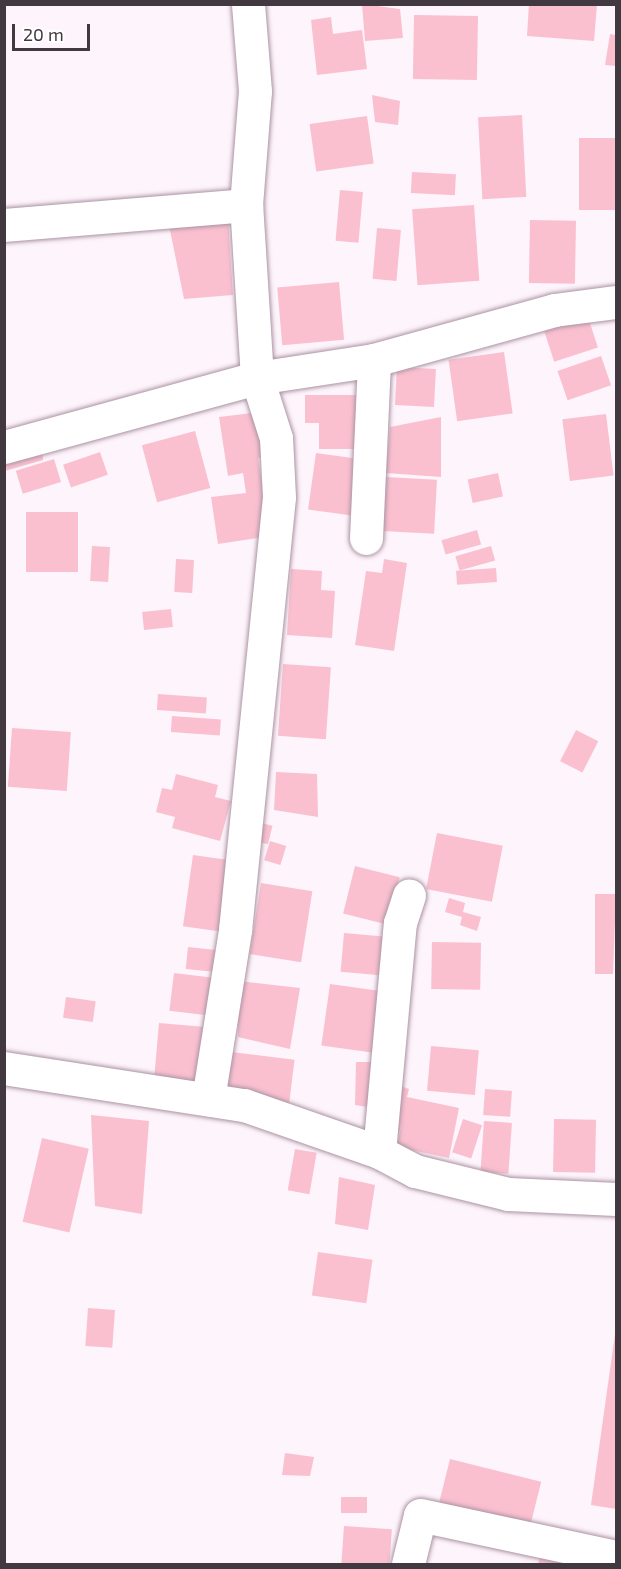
<!DOCTYPE html>
<style>
body{margin:0}
#map{position:relative;width:621px;height:1569px;overflow:hidden;background:#fef4fb;font-family:"Exo 2",sans-serif}
div>[style]{position:absolute}
[style*='--x']{left:calc(var(--x)*1px);top:calc(var(--y)*1px);width:calc(var(--w)*1px);rotate:calc(var(--a)*1deg)}
.building>*{inset:0;background:#fac0d0;transform-origin:0 0}
.roads{filter:drop-shadow(0 0 2px #ab93a3) drop-shadow(0 0 2px #ab93a3)}
.minor>*{height:33px;margin:-16.5px;padding:0 16.5px;transform-origin:16.5px;border-radius:16.5px;background:#fff}
span{translate:-50% -50%;white-space:nowrap;text-align:center;line-height:1.15;-webkit-text-stroke:5px #fff;paint-order:stroke}
.frame{position:absolute;inset:0;border:6px solid #42383f;pointer-events:none}
.scale{position:absolute;left:12px;top:24px;width:78px;height:27px;box-sizing:border-box;border:3px solid #42383f;border-top:0;padding-left:8px;font-size:18px;line-height:21px;white-space:nowrap;color:#42383f;-webkit-text-stroke:4px #fff;paint-order:stroke}
</style>
<div id="map">
<div class="building">
<div style="clip-path:polygon(362px 4px,400px 9px,403px 38px,365px 41px)"></div>
<div style="clip-path:polygon(529px 4px,597px 4px,594px 41px,527px 36px)"></div>
<div style="left:414px;top:15px;width:64px;height:64px;rotate:1deg"></div>
<div style="clip-path:polygon(331px 17px,333px 34px,362px 30px,367px 69px,317px 75px,311px 20px)"></div>
<div style="clip-path:polygon(610px 34px,616px 35px,616px 66px,605px 65px)"></div>
<div style="clip-path:polygon(372px 95px,400px 101px,398px 125px,375px 122px)"></div>
<div style="left:522px;top:115px;width:82px;height:44px;rotate:87deg"></div>
<div style="left:367px;top:116px;width:48px;height:58px;rotate:82deg"></div>
<div style="left:579px;top:138px;width:37px;height:72px"></div>
<div style="left:412px;top:172px;width:44px;height:21px;rotate:3deg"></div>
<div style="left:340px;top:190px;width:23px;height:51px;rotate:5deg"></div>
<div style="left:474px;top:205px;width:76px;height:62px;rotate:86deg"></div>
<div style="clip-path:polygon(228px 219px,233px 295px,184px 299px,169px 225px)"></div>
<div style="left:530px;top:220px;width:46px;height:63px;rotate:1deg"></div>
<div style="left:377px;top:228px;width:24px;height:51px;rotate:5deg"></div>
<div style="left:339px;top:282px;width:58px;height:62px;rotate:85deg"></div>
<div style="left:588px;top:317px;width:32px;height:46px;rotate:72deg"></div>
<div style="left:504px;top:352px;width:62px;height:56px;rotate:82deg"></div>
<div style="left:601px;top:356px;width:31px;height:46px;rotate:71deg"></div>
<div style="left:397px;top:367px;width:39px;height:38px;rotate:3deg"></div>
<div style="clip-path:polygon(305px 395px,361px 395px,362px 449px,319px 449px,319px 423px,305px 423px)"></div>
<div style="clip-path:polygon(259px 412px,266px 457px,258px 458px,270px 536px,218px 544px,211px 497px,246px 493px,243px 473px,228px 476px,219px 417px)"></div>
<div style="left:606px;top:414px;width:62px;height:44px;rotate:83deg"></div>
<div style="clip-path:polygon(441px 417px,441px 477px,386px 473px,390px 427px)"></div>
<div style="left:195px;top:431px;width:59px;height:55px;rotate:75deg"></div>
<div style="clip-path:polygon(43px 448px,43px 460px,5px 471px,7px 458px)"></div>
<div style="left:100px;top:452px;width:24px;height:39px;rotate:71deg"></div>
<div style="left:316px;top:453px;width:44px;height:57px;rotate:8deg"></div>
<div style="left:54px;top:459px;width:24px;height:40px;rotate:73deg"></div>
<div style="left:498px;top:473px;width:24px;height:31px;rotate:78deg"></div>
<div style="left:385px;top:477px;width:52px;height:54px;rotate:3deg"></div>
<div style="left:78px;top:512px;width:60px;height:52px;rotate:90deg"></div>
<div style="left:477px;top:530px;width:15px;height:37px;rotate:74deg"></div>
<div style="left:92px;top:546px;width:18px;height:35px;rotate:3deg"></div>
<div style="left:491px;top:546px;width:15px;height:37px;rotate:74deg"></div>
<div style="left:176px;top:559px;width:18px;height:33px;rotate:3deg"></div>
<div style="clip-path:polygon(384px 559px,407px 563px,394px 651px,355px 645px,366px 571px,382px 573px)"></div>
<div style="left:496px;top:568px;width:14px;height:40px;rotate:86deg"></div>
<div style="clip-path:polygon(291px 569px,322px 571px,321px 590px,335px 591px,332px 638px,287px 635px)"></div>
<div style="left:171px;top:609px;width:18px;height:29px;rotate:84deg"></div>
<div style="left:283px;top:664px;width:48px;height:72px;rotate:4deg"></div>
<div style="left:158px;top:694px;width:49px;height:16px;rotate:4deg"></div>
<div style="left:172px;top:716px;width:49px;height:16px;rotate:4deg"></div>
<div style="left:12px;top:728px;width:59px;height:59px;rotate:4deg"></div>
<div style="left:576px;top:730px;width:25px;height:35px;rotate:27deg"></div>
<div style="clip-path:polygon(276px 772px,317px 774px,318px 817px,274px 810px)"></div>
<div style="clip-path:polygon(176px 774px,218px 785px,215px 797px,231px 801px,220px 841px,172px 828px,175px 817px,156px 812px,162px 788px,172px 790px)"></div>
<div style="left:257px;top:822px;width:16px;height:19px;rotate:14deg"></div>
<div style="left:437px;top:833px;width:67px;height:57px;rotate:11deg"></div>
<div style="left:270px;top:841px;width:17px;height:20px;rotate:17deg"></div>
<div style="left:193px;top:855px;width:43px;height:72px;rotate:8deg"></div>
<div style="left:355px;top:866px;width:46px;height:49px;rotate:14deg"></div>
<div style="left:261px;top:883px;width:52px;height:72px;rotate:9deg"></div>
<div style="clip-path:polygon(595px 894px,616px 894px,613px 974px,595px 974px)"></div>
<div style="clip-path:polygon(449px 898px,465px 903px,463px 912px,481px 917px,477px 931px,460px 925px,462px 917px,445px 912px)"></div>
<div style="left:344px;top:933px;width:48px;height:39px;rotate:5deg"></div>
<div style="left:432px;top:942px;width:49px;height:47px;rotate:1deg"></div>
<div style="left:188px;top:947px;width:38px;height:22px;rotate:6deg"></div>
<div style="left:174px;top:973px;width:48px;height:38px;rotate:7deg"></div>
<div style="clip-path:polygon(239px 981px,300px 988px,290px 1049px,238px 1037px)"></div>
<div style="left:330px;top:984px;width:60px;height:62px;rotate:8deg"></div>
<div style="left:66px;top:997px;width:30px;height:21px;rotate:8deg"></div>
<div style="left:159px;top:1023px;width:50px;height:65px;rotate:5deg"></div>
<div style="left:431px;top:1046px;width:48px;height:45px;rotate:5deg"></div>
<div style="left:231px;top:1052px;width:64px;height:46px;rotate:7deg"></div>
<div style="clip-path:polygon(356px 1062px,378px 1062px,374px 1108px,355px 1105px)"></div>
<div style="clip-path:polygon(395px 1084px,409px 1089px,407px 1097px,459px 1108px,449px 1158px,397px 1147px,402px 1121px,397px 1140px,385px 1132px)"></div>
<div style="left:485px;top:1089px;width:27px;height:26px;rotate:4deg"></div>
<div style="clip-path:polygon(91px 1115px,149px 1121px,142px 1214px,95px 1206px)"></div>
<div style="left:463px;top:1119px;width:20px;height:35px;rotate:18deg"></div>
<div style="left:554px;top:1119px;width:42px;height:53px;rotate:1deg"></div>
<div style="left:484px;top:1121px;width:28px;height:51px;rotate:4deg"></div>
<div style="left:42px;top:1138px;width:48px;height:86px;rotate:13deg"></div>
<div style="left:295px;top:1149px;width:22px;height:42px;rotate:10deg"></div>
<div style="clip-path:polygon(339px 1177px,375px 1185px,368px 1230px,335px 1224px)"></div>
<div style="left:318px;top:1252px;width:55px;height:44px;rotate:8deg"></div>
<div style="left:88px;top:1308px;width:27px;height:38px;rotate:4deg"></div>
<div style="clip-path:polygon(615px 1334px,616px 1334px,616px 1509px,591px 1505px)"></div>
<div style="clip-path:polygon(285px 1453px,314px 1457px,310px 1476px,282px 1475px)"></div>
<div style="left:450px;top:1459px;width:94px;height:46px;rotate:14deg"></div>
<div style="left:341px;top:1497px;width:26px;height:16px"></div>
<div style="left:344px;top:1526px;width:48px;height:38px;rotate:4deg"></div>
<div style="clip-path:polygon(541px 1553px,572px 1562px,571px 1564px,538px 1564px)"></div>
</div>
<div class="roads">
<div class="minor">
<div style="--x:4;--y:225;--w:243;--a:-4.7"></div>
<div style="--x:4;--y:447;--w:262;--a:-15.3"></div>
<div style="--x:257;--y:378;--w:118;--a:-8.7"></div>
<div style="--x:374;--y:360;--w:187;--a:-15.5"></div>
<div style="--x:554;--y:310;--w:63;--a:-7.4"></div>
<div style="--x:366;--y:538;--w:178;--a:-87.4"></div>
<div style="--x:4;--y:1068;--w:243;--a:8.8"></div>
<div style="--x:244;--y:1105;--w:143;--a:19.2"></div>
<div style="--x:379;--y:1152;--w:41;--a:27.8"></div>
<div style="--x:415;--y:1171;--w:96;--a:13.9"></div>
<div style="--x:508;--y:1194;--w:108;--a:2.7"></div>
<div style="--x:208;--y:1099;--w:171;--a:-80.9"></div>
<div style="--x:235;--y:930;--w:435;--a:-84.2"></div>
<div style="--x:279;--y:497;--w:59;--a:-92.9"></div>
<div style="--x:276;--y:438;--w:63;--a:-107.6"></div>
<div style="--x:257;--y:378;--w:173;--a:-93.6"></div>
<div style="--x:246;--y:205;--w:114;--a:-85.5"></div>
<div style="--x:255;--y:91;--w:87;--a:-94.6"></div>
<div style="--x:379;--y:1152;--w:230;--a:-84.8"></div>
<div style="--x:400;--y:923;--w:29;--a:-72"></div>
<div style="--x:408;--y:1564;--w:50;--a:-76.2"></div>
<div style="--x:420;--y:1515;--w:200;--a:12.1"></div>
</div>
</div>
<div class="frame"></div>
<div class="scale">20 m</div>
</div>
